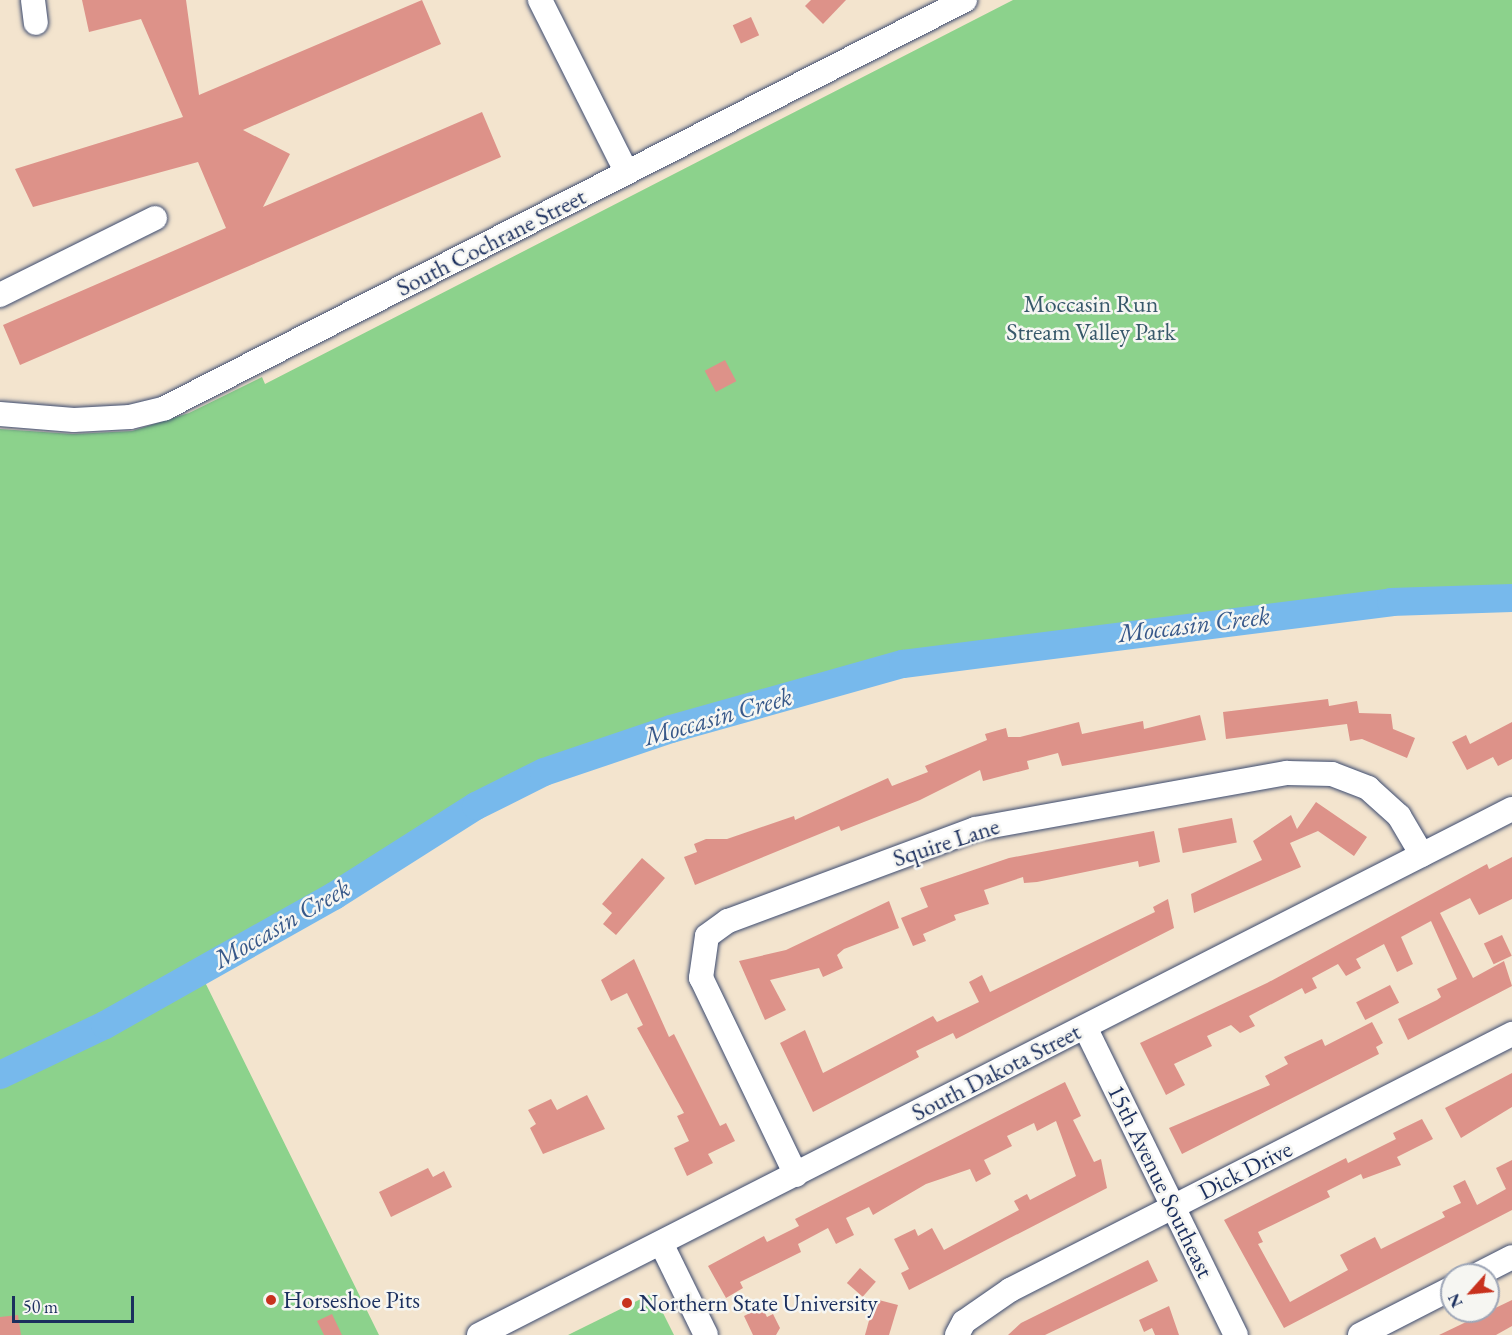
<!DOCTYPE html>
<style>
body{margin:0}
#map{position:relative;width:1512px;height:1335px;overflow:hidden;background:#f3e4ce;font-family:"EB Garamond",serif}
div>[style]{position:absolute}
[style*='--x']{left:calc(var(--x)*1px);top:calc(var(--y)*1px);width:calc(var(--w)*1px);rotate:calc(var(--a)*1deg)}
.green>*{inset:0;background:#8cd28c}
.river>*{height:28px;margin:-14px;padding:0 14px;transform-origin:14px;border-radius:14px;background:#77b9ec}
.building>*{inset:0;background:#dd9289;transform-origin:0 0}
.roads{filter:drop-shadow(0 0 2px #3b4a6f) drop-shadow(0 0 2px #3b4a6f)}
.minor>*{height:24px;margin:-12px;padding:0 12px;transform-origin:12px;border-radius:12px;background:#fff}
.dots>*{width:16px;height:16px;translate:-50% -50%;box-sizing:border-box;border:3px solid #f6f6f2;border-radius:50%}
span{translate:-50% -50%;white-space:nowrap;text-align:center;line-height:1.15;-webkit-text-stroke:5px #f6f6f2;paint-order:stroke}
.street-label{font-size:24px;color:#1b2f5e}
.park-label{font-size:24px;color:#37586a}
.poi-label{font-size:24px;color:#1b2f5e}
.left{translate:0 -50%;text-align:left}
.water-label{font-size:26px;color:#375889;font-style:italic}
.north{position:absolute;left:1440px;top:1263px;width:60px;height:60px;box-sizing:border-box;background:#f6f6f2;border:2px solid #9ea6b7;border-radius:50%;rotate:243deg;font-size:16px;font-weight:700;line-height:24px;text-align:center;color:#1b2f5e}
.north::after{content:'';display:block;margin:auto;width:21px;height:27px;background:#c8321e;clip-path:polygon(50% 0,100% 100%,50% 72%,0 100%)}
.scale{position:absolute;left:12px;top:1296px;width:122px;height:27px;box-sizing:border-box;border:3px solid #1b2f5e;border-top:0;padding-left:8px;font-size:18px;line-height:21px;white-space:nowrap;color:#1b2f5e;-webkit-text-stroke:4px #f6f6f2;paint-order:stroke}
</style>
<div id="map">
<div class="green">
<div style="clip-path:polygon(1013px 0,1512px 0,1512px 598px,1391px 602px,903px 664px,671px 729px,544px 772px,413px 842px,334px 896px,200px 972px,379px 1335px,0 1335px,0 429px,73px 434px,132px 431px,189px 413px,262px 377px,265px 384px)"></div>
<div style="clip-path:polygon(653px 1293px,674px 1335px,568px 1335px,574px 1332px)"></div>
</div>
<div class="river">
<div style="--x:0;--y:1075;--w:116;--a:-25.5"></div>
<div style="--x:105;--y:1025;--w:263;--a:-29.4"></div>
<div style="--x:334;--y:896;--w:168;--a:-32.4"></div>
<div style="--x:476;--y:806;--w:76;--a:-26.6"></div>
<div style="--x:544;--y:772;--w:134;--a:-18.7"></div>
<div style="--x:671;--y:729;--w:241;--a:-15.7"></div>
<div style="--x:903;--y:664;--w:492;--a:-7.2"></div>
<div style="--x:1391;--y:602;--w:121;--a:-1.9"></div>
</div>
<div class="building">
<div style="clip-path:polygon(82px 0,186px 0,199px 95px,422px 0,441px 44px,243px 130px,290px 154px,263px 207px,482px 112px,501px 157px,20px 365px,3px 325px,226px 228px,198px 162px,33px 207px,15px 169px,183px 117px,141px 19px,89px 32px)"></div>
<div style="clip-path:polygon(811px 0,846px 0,823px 24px,805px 6px)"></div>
<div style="left:751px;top:17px;width:20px;height:20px;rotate:66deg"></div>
<div style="left:725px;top:360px;width:24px;height:23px;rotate:62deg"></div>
<div style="clip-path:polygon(1328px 699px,1329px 706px,1357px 701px,1359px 713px,1391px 714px,1393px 729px,1415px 738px,1407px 758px,1362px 739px,1350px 741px,1347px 724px,1226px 739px,1223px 712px)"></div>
<div style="clip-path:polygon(1200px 715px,1206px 740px,1062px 766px,1058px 753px,1027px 761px,1029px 769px,983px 781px,980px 770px,920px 800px,841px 831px,839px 826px,695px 885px,684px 857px,697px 852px,694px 844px,706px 839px,727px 839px,794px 816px,795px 820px,888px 778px,892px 786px,928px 772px,925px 766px,987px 740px,985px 734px,1006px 728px,1008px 737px,1020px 737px,1079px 722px,1082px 734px,1143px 721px,1144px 729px)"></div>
<div style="clip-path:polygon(1512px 722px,1512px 759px,1498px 766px,1493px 757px,1467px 770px,1452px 742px,1466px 735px,1470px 744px)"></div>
<div style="clip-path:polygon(1316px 802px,1367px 837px,1354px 856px,1318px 831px,1290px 843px,1301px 867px,1194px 913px,1191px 894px,1262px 860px,1253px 841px,1291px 815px,1297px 829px)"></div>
<div style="left:1232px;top:818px;width:25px;height:55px;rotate:79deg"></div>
<div style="clip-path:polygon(1154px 831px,1160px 862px,1139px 867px,1138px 861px,1037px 882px,1024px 883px,1023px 877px,984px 890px,989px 904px,954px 915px,956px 920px,923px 934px,926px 941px,913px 946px,901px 918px,928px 907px,920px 888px,1009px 858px)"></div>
<div style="clip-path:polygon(1512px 857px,1512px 899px,1479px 915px,1470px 898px,1440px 913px,1473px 978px,1504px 961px,1512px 986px,1408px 1040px,1398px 1019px,1437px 1000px,1441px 997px,1437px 989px,1457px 979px,1431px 921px,1401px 937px,1413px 964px,1397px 972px,1384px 944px,1356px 959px,1361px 968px,1346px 976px,1338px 964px,1312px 978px,1317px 988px,1305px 994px,1302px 988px,1249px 1016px,1255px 1026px,1240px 1033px,1231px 1025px,1207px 1036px,1212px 1046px,1174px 1064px,1185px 1085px,1166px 1095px,1140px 1043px,1267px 983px,1487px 864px,1489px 869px)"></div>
<div style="clip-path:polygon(642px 858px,665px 878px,616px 935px,603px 924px,612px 913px,602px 904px)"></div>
<div style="clip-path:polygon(1168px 899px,1174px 928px,956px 1039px,953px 1033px,916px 1051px,919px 1057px,813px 1112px,780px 1043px,805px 1030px,823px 1073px,933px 1016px,937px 1022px,979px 1002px,969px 982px,982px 975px,990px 992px,1155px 912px,1153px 907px)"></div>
<div style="clip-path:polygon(889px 901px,899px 928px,844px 949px,837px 955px,843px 968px,823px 977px,819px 968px,770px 980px,786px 1010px,765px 1020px,739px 961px,786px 950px)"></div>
<div style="left:1502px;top:935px;width:23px;height:20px;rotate:65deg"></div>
<div style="clip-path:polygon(634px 959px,669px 1037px,674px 1034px,720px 1126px,726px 1123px,735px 1141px,708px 1154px,713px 1163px,687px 1176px,674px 1148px,689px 1141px,677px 1116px,684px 1113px,637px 1028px,643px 1025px,627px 993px,611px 1001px,601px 980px)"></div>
<div style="left:1390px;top:985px;width:20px;height:38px;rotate:63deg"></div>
<div style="clip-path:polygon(1372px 1022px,1383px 1043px,1376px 1047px,1379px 1054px,1182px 1154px,1169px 1128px,1270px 1085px,1265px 1076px,1288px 1064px,1284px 1057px,1322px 1039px,1325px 1046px)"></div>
<div style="clip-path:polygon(1512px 1073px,1512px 1107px,1461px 1138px,1445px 1108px)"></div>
<div style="clip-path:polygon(1065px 1082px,1081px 1116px,1073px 1120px,1094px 1162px,1101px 1159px,1107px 1188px,909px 1290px,901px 1273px,909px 1269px,894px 1239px,915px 1229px,918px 1236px,932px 1228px,944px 1250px,1019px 1210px,1014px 1201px,1027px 1194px,1030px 1200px,1076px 1176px,1056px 1121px,1037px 1131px,1034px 1123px,1007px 1136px,1012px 1146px,984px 1160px,991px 1174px,976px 1182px,970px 1169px,926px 1184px,873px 1215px,869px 1207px,846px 1218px,854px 1235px,836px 1244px,828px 1228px,798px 1244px,801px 1252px,740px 1282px,743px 1288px,726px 1298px,708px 1266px,764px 1236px,767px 1242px,799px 1226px,795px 1219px)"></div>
<div style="clip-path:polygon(587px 1095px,605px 1129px,543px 1154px,530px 1128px,536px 1124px,528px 1110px,551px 1099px,557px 1110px)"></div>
<div style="clip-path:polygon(1422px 1119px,1433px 1139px,1397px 1157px,1401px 1165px,1363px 1179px,1361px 1174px,1327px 1191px,1330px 1197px,1258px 1232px,1263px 1242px,1258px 1244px,1290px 1302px,1348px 1270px,1340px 1255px,1375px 1237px,1381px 1249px,1445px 1217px,1442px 1212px,1461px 1203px,1453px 1186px,1465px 1180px,1477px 1205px,1506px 1189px,1496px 1168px,1512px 1160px,1512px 1210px,1284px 1328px,1224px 1220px,1346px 1158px,1348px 1163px,1396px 1139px,1393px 1133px)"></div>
<div style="clip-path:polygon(428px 1168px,433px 1177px,444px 1171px,452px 1187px,391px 1217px,379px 1192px)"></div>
<div style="clip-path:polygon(1148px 1260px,1158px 1281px,1045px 1335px,1008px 1335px,1021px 1323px)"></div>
<div style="left:860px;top:1268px;width:21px;height:20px;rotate:41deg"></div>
<div style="clip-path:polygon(875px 1299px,898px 1305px,889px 1335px,865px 1335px)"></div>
<div style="clip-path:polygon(1512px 1300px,1512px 1326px,1496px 1335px,1439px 1335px)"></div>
<div style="clip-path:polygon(1169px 1306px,1179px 1335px,1155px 1335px,1152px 1328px,1144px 1332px,1139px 1320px)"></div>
<div style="clip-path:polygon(762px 1307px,767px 1317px,773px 1314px,780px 1328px,776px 1335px,753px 1335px,744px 1316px)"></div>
<div style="clip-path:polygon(332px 1314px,342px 1335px,324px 1335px,317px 1321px)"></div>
<div style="clip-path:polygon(18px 1315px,21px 1335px,0 1335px,0 1317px)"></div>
</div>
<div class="roads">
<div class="minor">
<div style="--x:33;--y:0;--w:23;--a:83"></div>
<div style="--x:540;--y:0;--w:191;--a:63.3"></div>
<div style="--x:0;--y:295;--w:173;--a:-26.4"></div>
<div style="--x:0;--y:414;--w:74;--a:4.6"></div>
<div style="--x:74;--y:420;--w:56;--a:-3.1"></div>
<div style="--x:130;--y:417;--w:36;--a:-14"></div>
<div style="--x:165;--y:408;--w:898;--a:-27.02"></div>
<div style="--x:1085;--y:1027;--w:343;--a:63.9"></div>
<div style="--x:796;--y:1175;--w:219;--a:-115.7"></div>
<div style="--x:701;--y:978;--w:42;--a:-81.9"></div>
<div style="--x:707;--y:936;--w:26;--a:-36"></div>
<div style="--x:728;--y:921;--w:264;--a:-20.4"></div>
<div style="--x:975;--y:829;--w:317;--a:-10.2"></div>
<div style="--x:1287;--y:773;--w:45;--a:1.3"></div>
<div style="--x:1332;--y:774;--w:39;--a:21"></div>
<div style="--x:1368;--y:788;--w:42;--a:42.1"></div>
<div style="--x:1399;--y:816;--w:45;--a:59.5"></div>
<div style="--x:661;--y:1243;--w:102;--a:63.9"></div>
<div style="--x:1477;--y:1275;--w:39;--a:-27"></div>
<div style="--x:479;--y:1335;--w:1159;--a:-26.99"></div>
<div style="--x:957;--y:1335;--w:15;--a:-62"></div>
<div style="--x:964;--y:1322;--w:56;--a:-34.8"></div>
<div style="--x:1010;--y:1290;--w:564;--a:-27.02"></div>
<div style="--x:1360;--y:1335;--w:103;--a:-27.1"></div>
</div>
</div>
<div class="dots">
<div style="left:271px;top:1300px;background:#c8321e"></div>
<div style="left:627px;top:1303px;background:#c8321e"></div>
</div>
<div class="street-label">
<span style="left:491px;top:242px;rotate:-27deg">South Cochrane Street</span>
<span style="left:946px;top:842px;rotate:-18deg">Squire Lane</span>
<span style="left:996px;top:1072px;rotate:-27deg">South Dakota Street</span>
<span style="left:1245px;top:1170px;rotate:-27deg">Dick Drive</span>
<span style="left:1161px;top:1181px;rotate:64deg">15th Avenue Southeast</span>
</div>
<div class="park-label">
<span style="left:1091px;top:318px">Moccasin Run<br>Stream Valley Park</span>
</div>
<div class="poi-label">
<span class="left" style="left:283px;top:1300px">Horseshoe Pits</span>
<span class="left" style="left:639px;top:1303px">Northern State University</span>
</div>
<div class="water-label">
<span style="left:1194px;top:625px;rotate:-7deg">Moccasin Creek</span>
<span style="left:718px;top:717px;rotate:-16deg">Moccasin Creek</span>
<span style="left:282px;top:924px;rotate:-30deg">Moccasin Creek</span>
</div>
<div class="north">N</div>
<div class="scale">50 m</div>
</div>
